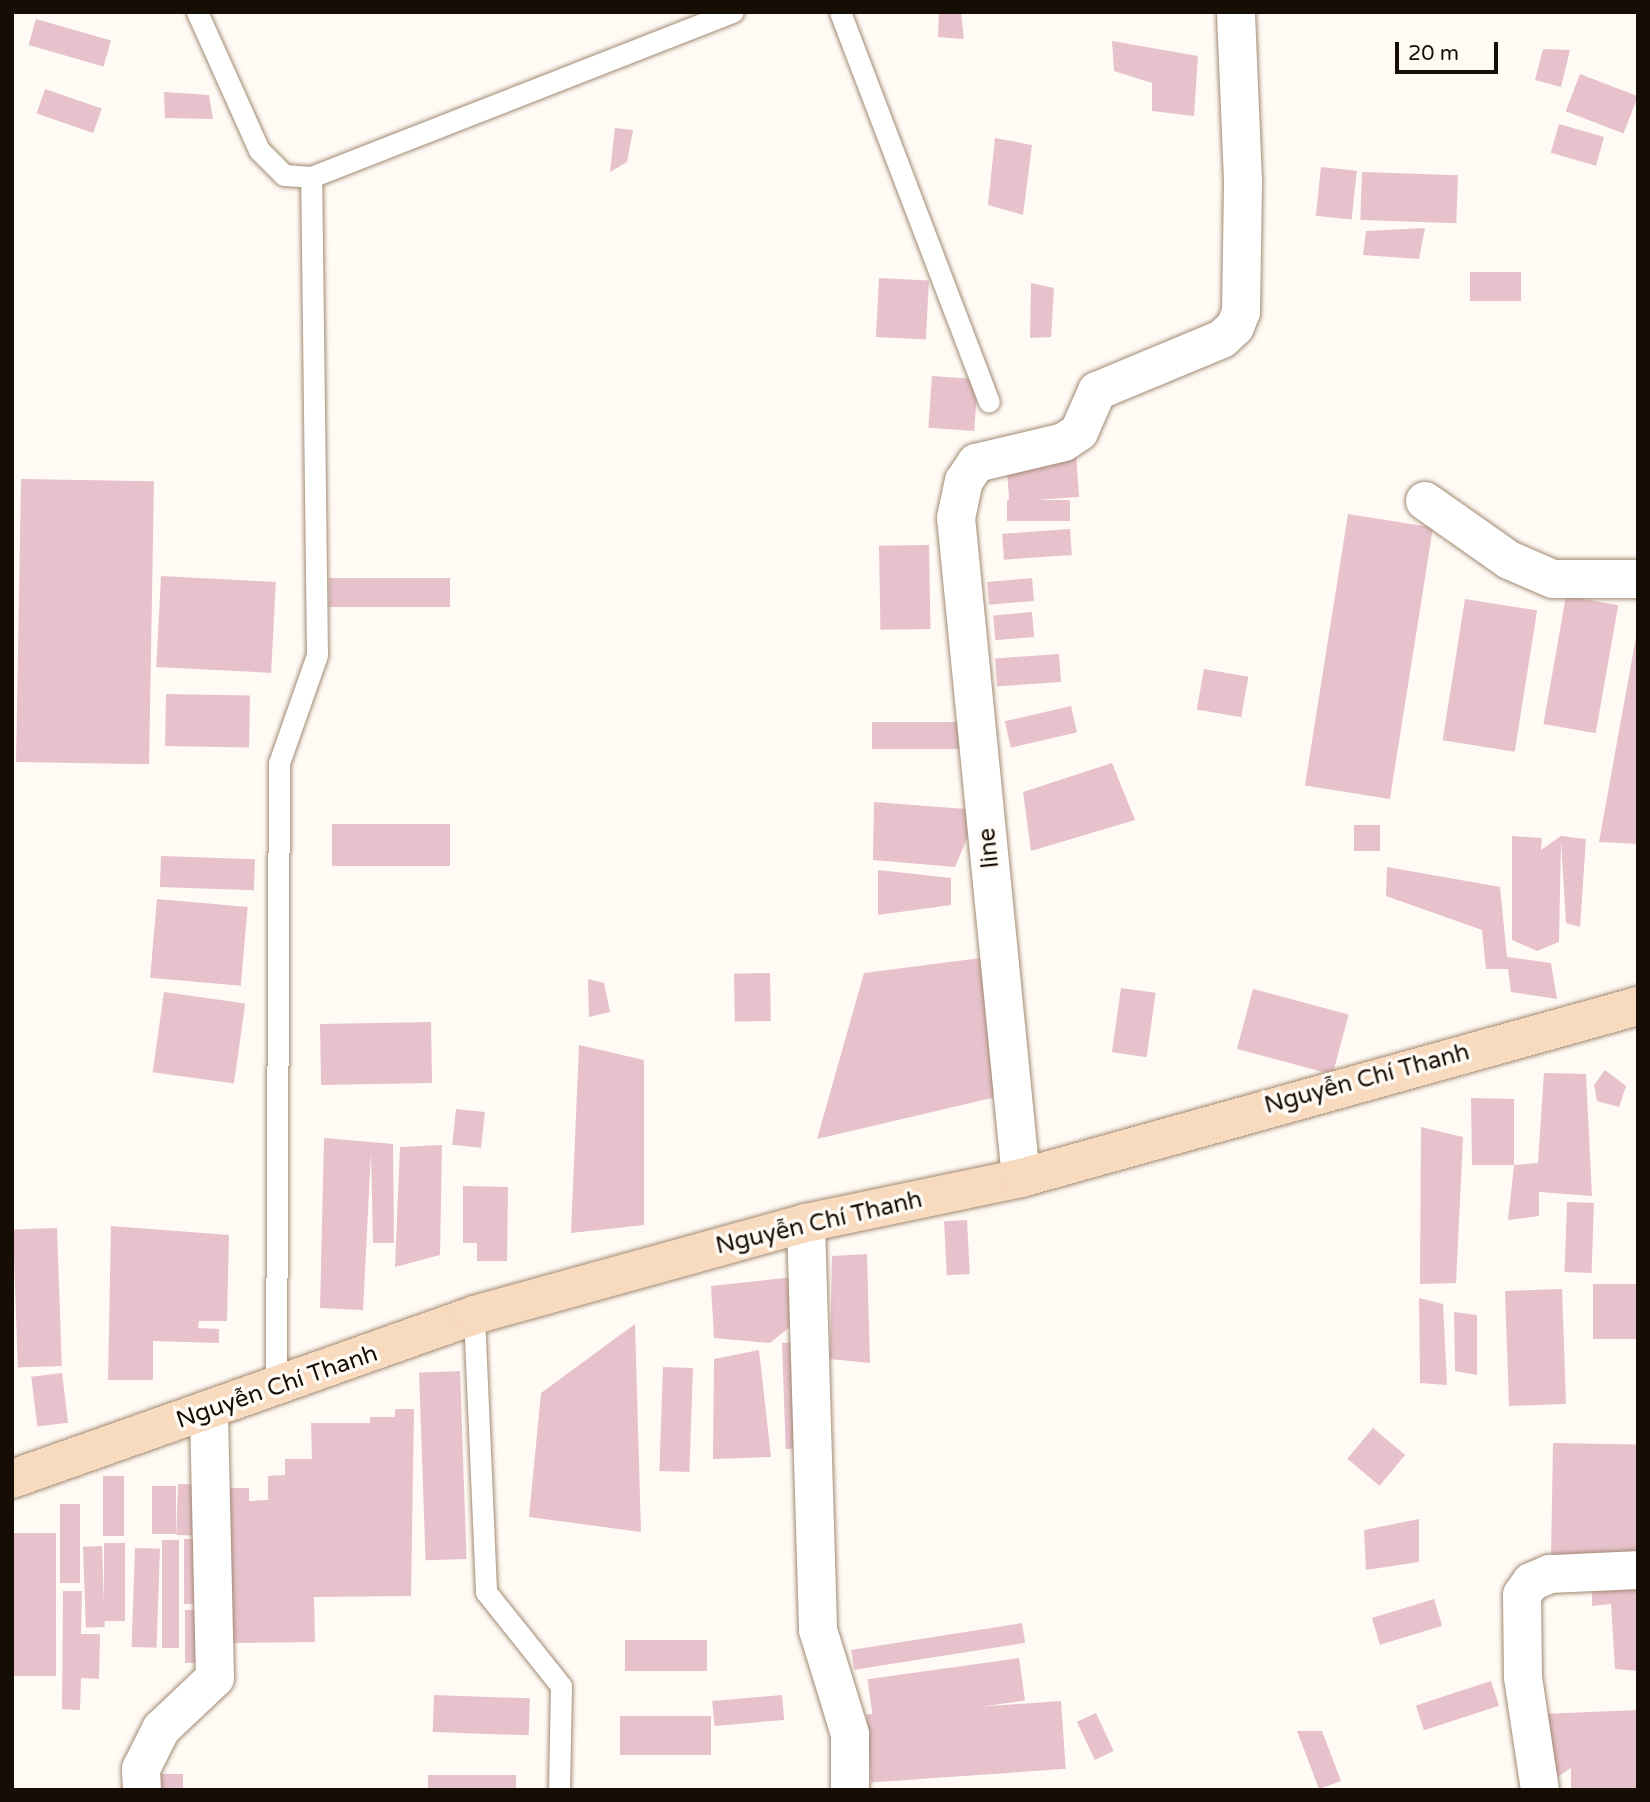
<!DOCTYPE html>
<meta charset="utf-8">
<style>
body{margin:0}
#map{position:relative;width:1650px;height:1802px;overflow:hidden;background:#fffaf4;font-family:"Varela Round",sans-serif}
div>[style]{position:absolute}
[style*='--x']{left:calc(var(--x)*1px);top:calc(var(--y)*1px);width:calc(var(--w)*1px);rotate:calc(var(--a)*1deg)}
.building>*{inset:0;background:#e7c2cd;transform-origin:0 0}
.roads{filter:drop-shadow(0 0 2px #a18a72) drop-shadow(0 0 2px #a18a72)}
.lane>*{height:21px;margin:-10.5px;padding:0 10.5px;transform-origin:10.5px;border-radius:10.5px;background:#fff}
.street>*{height:38px;margin:-19px;padding:0 19px;transform-origin:19px;border-radius:19px;background:#fff}
.secondary>*{height:38px;margin:-19px;padding:0 19px;transform-origin:19px;border-radius:19px;background:#f8dabe}
span{translate:-50% -50%;white-space:nowrap;text-align:center;line-height:1.15;-webkit-text-stroke:7px #fffaf4;paint-order:stroke}
.street-label{font-size:24px;color:#160d05}
.frame{position:absolute;inset:0;border:14px solid #160d05;pointer-events:none}
.scale{position:absolute;left:1395px;top:42px;width:103px;height:32px;box-sizing:border-box;border:4px solid #160d05;border-top:0;padding-left:9px;font-size:21px;line-height:24px;white-space:nowrap;color:#160d05;-webkit-text-stroke:5px #fffaf4;paint-order:stroke}
</style>
<div id="map">
<div class="building">
<div style="clip-path:polygon(939px 12px,961px 12px,964px 39px,938px 37px)"></div>
<div style="left:36px;top:19px;width:78px;height:27px;rotate:16deg"></div>
<div style="clip-path:polygon(1112px 41px,1198px 56px,1194px 116px,1152px 111px,1152px 83px,1114px 71px)"></div>
<div style="clip-path:polygon(1543px 49px,1570px 50px,1561px 87px,1535px 80px)"></div>
<div style="left:1580px;top:74px;width:62px;height:40px;rotate:21deg"></div>
<div style="left:45px;top:89px;width:60px;height:26px;rotate:19deg"></div>
<div style="clip-path:polygon(164px 92px,209px 95px,213px 119px,165px 118px)"></div>
<div style="left:1559px;top:124px;width:47px;height:30px;rotate:16deg"></div>
<div style="clip-path:polygon(615px 128px,633px 130px,627px 162px,610px 172px)"></div>
<div style="clip-path:polygon(995px 138px,1032px 145px,1023px 215px,988px 205px)"></div>
<div style="left:1321px;top:167px;width:36px;height:49px;rotate:6deg"></div>
<div style="left:1362px;top:172px;width:96px;height:48px;rotate:2deg"></div>
<div style="clip-path:polygon(1425px 228px,1419px 259px,1363px 255px,1366px 231px)"></div>
<div style="left:1521px;top:272px;width:29px;height:51px;rotate:90deg"></div>
<div style="left:879px;top:278px;width:50px;height:59px;rotate:3deg"></div>
<div style="clip-path:polygon(1031px 283px,1054px 288px,1051px 337px,1030px 338px)"></div>
<div style="left:932px;top:376px;width:46px;height:52px;rotate:4deg"></div>
<div style="left:1076px;top:453px;width:44px;height:70px;rotate:86deg"></div>
<div style="left:21px;top:479px;width:133px;height:283px;rotate:1deg"></div>
<div style="left:1070px;top:500px;width:21px;height:63px;rotate:90deg"></div>
<div style="left:1348px;top:514px;width:86px;height:275px;rotate:9deg"></div>
<div style="left:1070px;top:529px;width:26px;height:68px;rotate:86deg"></div>
<div style="left:929px;top:545px;width:84px;height:50px;rotate:89deg"></div>
<div style="left:161px;top:576px;width:115px;height:91px;rotate:3deg"></div>
<div style="left:450px;top:578px;width:29px;height:121px;rotate:90deg"></div>
<div style="left:1032px;top:578px;width:23px;height:45px;rotate:85deg"></div>
<div style="left:1566px;top:596px;width:53px;height:130px;rotate:10deg"></div>
<div style="left:1465px;top:599px;width:73px;height:143px;rotate:9deg"></div>
<div style="left:1032px;top:612px;width:25px;height:39px;rotate:85deg"></div>
<div style="clip-path:polygon(1636px 637px,1638px 844px,1599px 842px)"></div>
<div style="left:1059px;top:654px;width:28px;height:64px;rotate:86deg"></div>
<div style="left:1204px;top:669px;width:45px;height:41px;rotate:10deg"></div>
<div style="left:166px;top:694px;width:84px;height:52px;rotate:1deg"></div>
<div style="left:1071px;top:706px;width:27px;height:68px;rotate:77deg"></div>
<div style="left:973px;top:722px;width:27px;height:101px;rotate:90deg"></div>
<div style="clip-path:polygon(1112px 763px,1135px 820px,1031px 851px,1023px 792px)"></div>
<div style="clip-path:polygon(874px 802px,979px 810px,955px 867px,873px 860px)"></div>
<div style="left:332px;top:824px;width:118px;height:42px"></div>
<div style="left:1354px;top:825px;width:26px;height:26px"></div>
<div style="clip-path:polygon(1512px 836px,1542px 838px,1541px 850px,1561px 836px,1586px 839px,1580px 927px,1566px 923px,1561px 841px,1559px 942px,1537px 951px,1512px 940px)"></div>
<div style="left:161px;top:856px;width:94px;height:31px;rotate:2deg"></div>
<div style="clip-path:polygon(1387px 867px,1500px 887px,1507px 957px,1551px 963px,1557px 999px,1511px 992px,1508px 969px,1486px 969px,1482px 930px,1386px 896px)"></div>
<div style="clip-path:polygon(878px 870px,951px 878px,951px 905px,878px 915px)"></div>
<div style="left:157px;top:899px;width:91px;height:79px;rotate:5deg"></div>
<div style="clip-path:polygon(996px 956px,996px 1097px,817px 1139px,864px 973px)"></div>
<div style="left:770px;top:973px;width:48px;height:36px;rotate:89deg"></div>
<div style="clip-path:polygon(588px 979px,604px 983px,610px 1012px,589px 1017px)"></div>
<div style="left:1121px;top:988px;width:35px;height:65px;rotate:8deg"></div>
<div style="left:1253px;top:989px;width:99px;height:62px;rotate:15deg"></div>
<div style="left:164px;top:992px;width:82px;height:81px;rotate:8deg"></div>
<div style="left:431px;top:1022px;width:61px;height:111px;rotate:89deg"></div>
<div style="clip-path:polygon(579px 1045px,644px 1060px,644px 1225px,571px 1233px)"></div>
<div style="clip-path:polygon(1605px 1070px,1626px 1086px,1619px 1107px,1597px 1101px,1594px 1085px)"></div>
<div style="clip-path:polygon(1544px 1073px,1586px 1074px,1592px 1196px,1539px 1192px,1539px 1216px,1508px 1220px,1514px 1165px,1472px 1165px,1471px 1098px,1514px 1099px,1514px 1165px,1538px 1163px)"></div>
<div style="left:456px;top:1109px;width:29px;height:36px;rotate:6deg"></div>
<div style="clip-path:polygon(1421px 1127px,1463px 1137px,1456px 1283px,1420px 1284px)"></div>
<div style="clip-path:polygon(324px 1138px,393px 1144px,394px 1243px,373px 1243px,371px 1153px,363px 1310px,320px 1308px)"></div>
<div style="clip-path:polygon(442px 1145px,440px 1255px,395px 1267px,400px 1147px)"></div>
<div style="clip-path:polygon(463px 1186px,508px 1187px,507px 1261px,477px 1261px,477px 1243px,463px 1243px)"></div>
<div style="left:1567px;top:1202px;width:27px;height:70px;rotate:2deg"></div>
<div style="left:967px;top:1220px;width:54px;height:23px;rotate:87deg"></div>
<div style="clip-path:polygon(111px 1226px,229px 1235px,227px 1321px,199px 1321px,198px 1328px,219px 1329px,219px 1343px,153px 1341px,153px 1380px,108px 1380px)"></div>
<div style="left:57px;top:1228px;width:138px;height:44px;rotate:88deg"></div>
<div style="clip-path:polygon(867px 1254px,870px 1363px,830px 1359px,832px 1256px)"></div>
<div style="clip-path:polygon(793px 1277px,795px 1323px,770px 1343px,714px 1338px,711px 1286px)"></div>
<div style="left:1638px;top:1284px;width:55px;height:45px;rotate:90deg"></div>
<div style="left:1562px;top:1289px;width:115px;height:57px;rotate:88deg"></div>
<div style="clip-path:polygon(1419px 1298px,1443px 1304px,1447px 1385px,1420px 1383px)"></div>
<div style="clip-path:polygon(1454px 1312px,1477px 1315px,1477px 1375px,1455px 1371px)"></div>
<div style="clip-path:polygon(635px 1324px,641px 1532px,529px 1517px,541px 1393px)"></div>
<div style="left:810px;top:1342px;width:106px;height:28px;rotate:88deg"></div>
<div style="clip-path:polygon(759px 1350px,771px 1457px,713px 1459px,714px 1359px)"></div>
<div style="left:663px;top:1367px;width:30px;height:104px;rotate:2deg"></div>
<div style="left:460px;top:1371px;width:188px;height:41px;rotate:88deg"></div>
<div style="left:62px;top:1373px;width:50px;height:31px;rotate:83deg"></div>
<div style="clip-path:polygon(395px 1409px,414px 1409px,411px 1596px,314px 1597px,315px 1642px,225px 1643px,222px 1488px,249px 1488px,249px 1501px,268px 1500px,268px 1476px,285px 1475px,285px 1459px,312px 1459px,311px 1423px,370px 1423px,370px 1417px,395px 1417px)"></div>
<div style="left:1373px;top:1428px;width:42px;height:40px;rotate:40deg"></div>
<div style="left:1553px;top:1443px;width:85px;height:124px;rotate:1deg"></div>
<div style="left:103px;top:1476px;width:21px;height:60px"></div>
<div style="left:178px;top:1484px;width:25px;height:51px;rotate:2deg"></div>
<div style="left:152px;top:1486px;width:24px;height:48px"></div>
<div style="left:60px;top:1504px;width:20px;height:79px"></div>
<div style="clip-path:polygon(1419px 1519px,1419px 1562px,1366px 1570px,1364px 1530px)"></div>
<div style="left:12px;top:1533px;width:44px;height:143px"></div>
<div style="left:184px;top:1539px;width:21px;height:65px"></div>
<div style="left:162px;top:1540px;width:17px;height:108px"></div>
<div style="left:104px;top:1543px;width:21px;height:78px"></div>
<div style="left:102px;top:1546px;width:81px;height:19px;rotate:88deg"></div>
<div style="left:135px;top:1548px;width:25px;height:99px;rotate:2deg"></div>
<div style="clip-path:polygon(1638px 1575px,1638px 1671px,1615px 1669px,1611px 1604px,1592px 1606px,1592px 1577px)"></div>
<div style="clip-path:polygon(63px 1591px,82px 1591px,81px 1634px,100px 1634px,99px 1679px,81px 1678px,80px 1710px,62px 1709px)"></div>
<div style="left:1434px;top:1599px;width:28px;height:65px;rotate:73deg"></div>
<div style="left:185px;top:1610px;width:18px;height:53px"></div>
<div style="left:1022px;top:1623px;width:20px;height:173px;rotate:81deg"></div>
<div style="left:707px;top:1640px;width:31px;height:82px;rotate:90deg"></div>
<div style="left:1019px;top:1658px;width:43px;height:153px;rotate:82deg"></div>
<div style="left:1491px;top:1681px;width:26px;height:79px;rotate:72deg"></div>
<div style="left:434px;top:1695px;width:96px;height:37px;rotate:2deg"></div>
<div style="left:782px;top:1695px;width:25px;height:70px;rotate:85deg"></div>
<div style="left:1061px;top:1701px;width:68px;height:195px;rotate:86deg"></div>
<div style="clip-path:polygon(1638px 1710px,1638px 1790px,1571px 1790px,1571px 1768px,1554px 1779px,1542px 1714px)"></div>
<div style="left:1096px;top:1713px;width:42px;height:21px;rotate:65deg"></div>
<div style="left:620px;top:1716px;width:91px;height:39px"></div>
<div style="clip-path:polygon(1297px 1731px,1322px 1731px,1341px 1781px,1319px 1789px)"></div>
<div style="left:161px;top:1774px;width:22px;height:16px"></div>
<div style="left:428px;top:1775px;width:88px;height:15px"></div>
</div>
<div class="roads">
<div class="lane">
<div style="--x:197;--y:12;--w:151;--a:65.8"></div>
<div style="--x:259;--y:150;--w:35;--a:45"></div>
<div style="--x:284;--y:175;--w:27;--a:4"></div>
<div style="--x:311;--y:177;--w:453;--a:-21.4"></div>
<div style="--x:840;--y:12;--w:417;--a:69.1"></div>
<div style="--x:474;--y:1315;--w:277;--a:87.5"></div>
<div style="--x:486;--y:1592;--w:120;--a:51.4"></div>
<div style="--x:561;--y:1686;--w:104;--a:91.1"></div>
<div style="--x:276;--y:1389;--w:626;--a:-89.73"></div>
<div style="--x:279;--y:763;--w:114;--a:-70.6"></div>
<div style="--x:317;--y:655;--w:478;--a:-90.7"></div>
</div>
<div class="street">
<div style="--x:1425;--y:501;--w:103;--a:35.1"></div>
<div style="--x:1509;--y:560;--w:48;--a:23.4"></div>
<div style="--x:1553;--y:579;--w:85;--a:0"></div>
<div style="--x:1021;--y:1178;--w:663;--a:-95.62"></div>
<div style="--x:956;--y:518;--w:38;--a:-78"></div>
<div style="--x:964;--y:481;--w:22;--a:-56"></div>
<div style="--x:976;--y:463;--w:90;--a:-13.4"></div>
<div style="--x:1064;--y:442;--w:18;--a:-34"></div>
<div style="--x:1079;--y:432;--w:45;--a:-66.3"></div>
<div style="--x:1097;--y:391;--w:135;--a:-22.6"></div>
<div style="--x:1222;--y:339;--w:18;--a:-43"></div>
<div style="--x:1235;--y:327;--w:16;--a:-68"></div>
<div style="--x:1241;--y:312;--w:131;--a:-89.1"></div>
<div style="--x:1243;--y:181;--w:169;--a:-92.4"></div>
<div style="--x:806;--y:1223;--w:407;--a:88.3"></div>
<div style="--x:818;--y:1630;--w:109;--a:72.9"></div>
<div style="--x:850;--y:1734;--w:56;--a:90"></div>
<div style="--x:142;--y:1790;--w:21;--a:-93"></div>
<div style="--x:141;--y:1769;--w:45;--a:-63.4"></div>
<div style="--x:161;--y:1729;--w:74;--a:-43.4"></div>
<div style="--x:215;--y:1678;--w:268;--a:-91.3"></div>
<div style="--x:1540;--y:1790;--w:114;--a:-98.6"></div>
<div style="--x:1523;--y:1677;--w:82;--a:-90.7"></div>
<div style="--x:1522;--y:1595;--w:16;--a:-55"></div>
<div style="--x:1531;--y:1582;--w:21;--a:-23"></div>
<div style="--x:1550;--y:1574;--w:88;--a:-2.6"></div>
</div>
<div class="secondary">
<div style="--x:12;--y:1479;--w:490;--a:-19.5"></div>
<div style="--x:474;--y:1315;--w:345;--a:-15.5"></div>
<div style="--x:806;--y:1223;--w:220;--a:-11.8"></div>
<div style="--x:1021;--y:1178;--w:641;--a:-15.58"></div>
</div>
</div>
<div class="street-label">
<span style="left:989px;top:848px;rotate:-96deg">line</span>
<span style="left:1367px;top:1079px;rotate:-15deg">Nguyễn Chí Thanh</span>
<span style="left:819px;top:1223px;rotate:-13deg">Nguyễn Chí Thanh</span>
<span style="left:277px;top:1387px;rotate:-19deg">Nguyễn Chí Thanh</span>
</div>
<div class="frame"></div>
<div class="scale">20 m</div>
</div>
